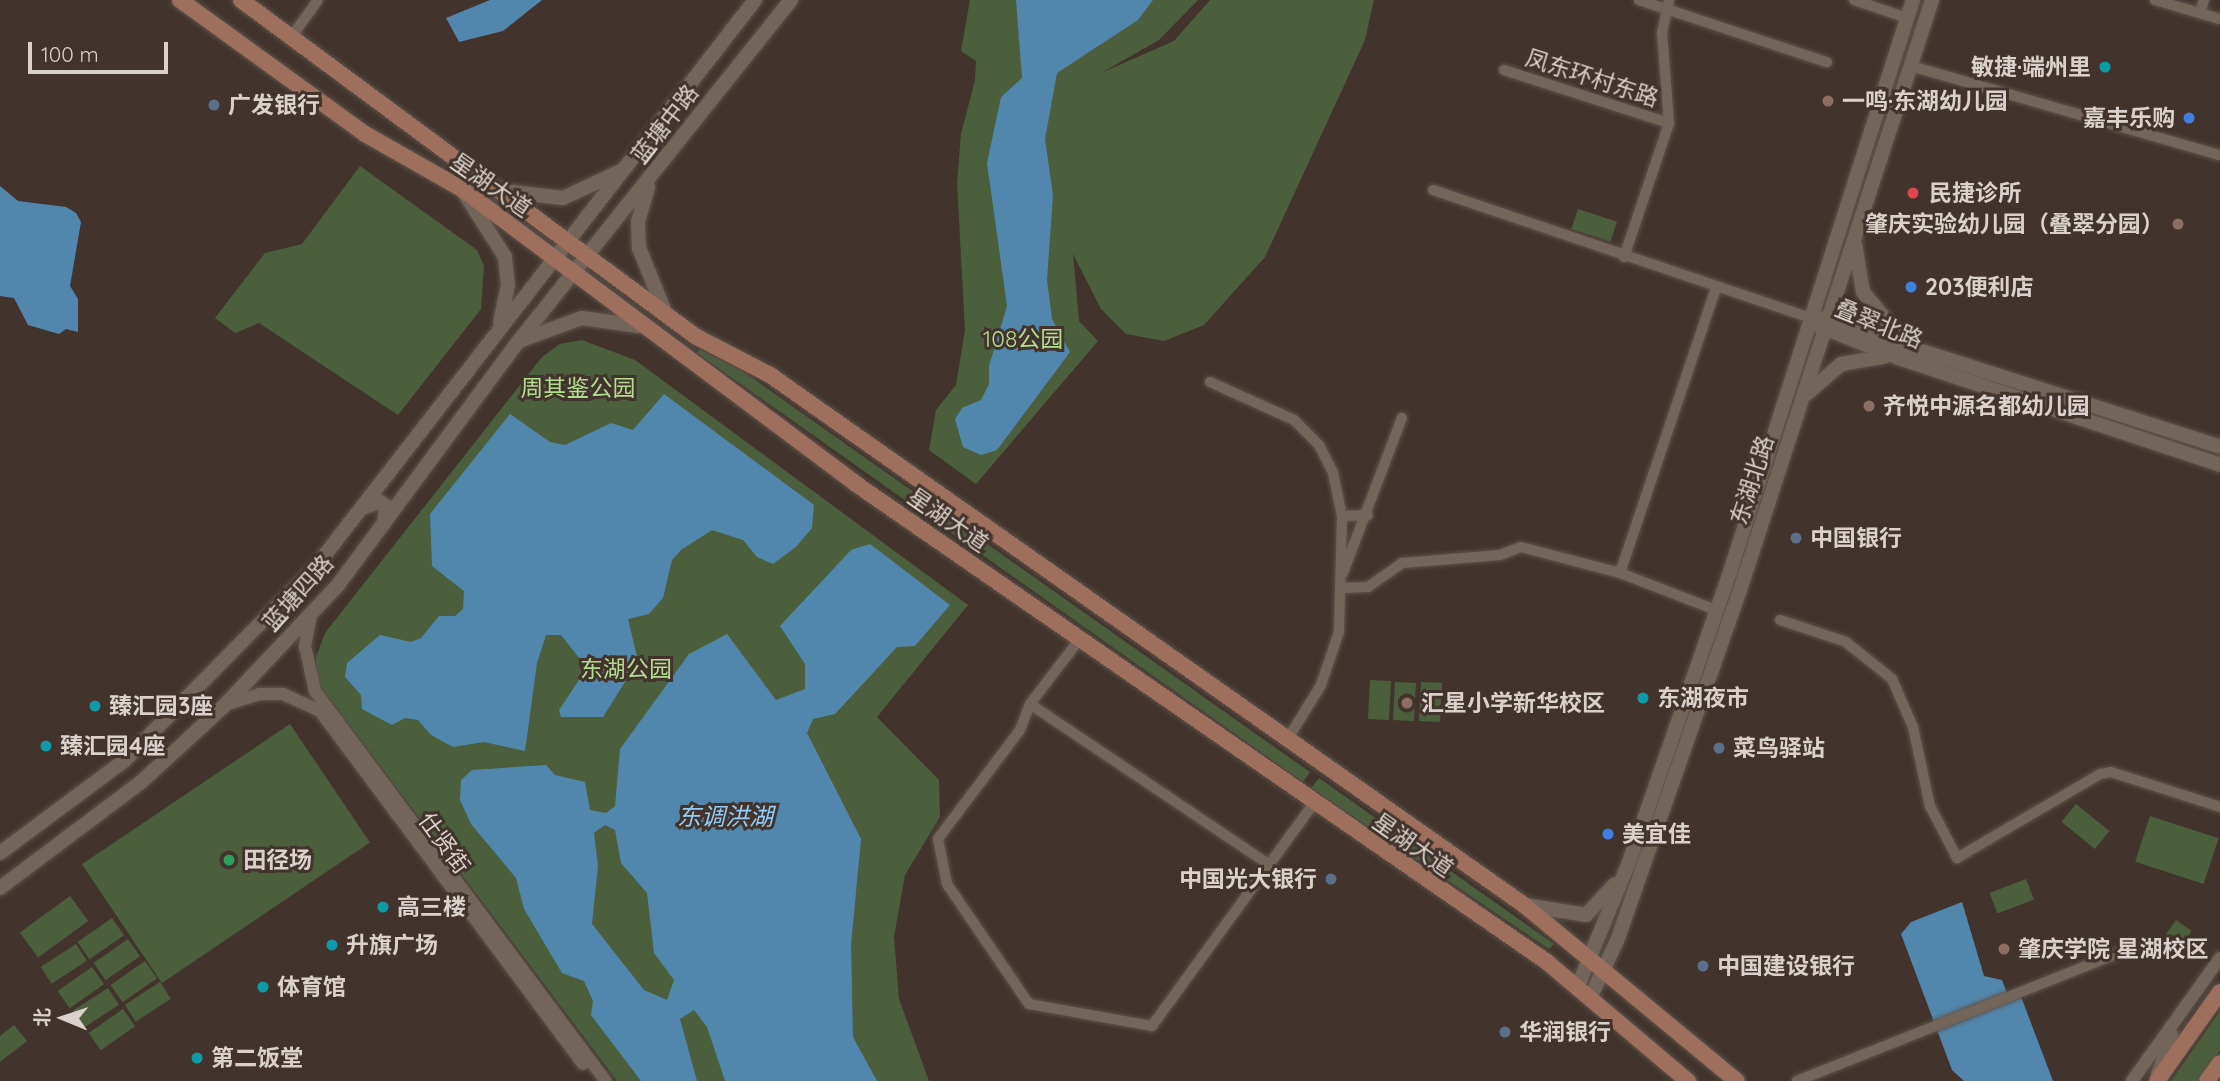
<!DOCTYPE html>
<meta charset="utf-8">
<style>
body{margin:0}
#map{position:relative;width:2220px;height:1081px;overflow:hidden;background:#42342c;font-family:Quicksand,"Noto Sans SC",sans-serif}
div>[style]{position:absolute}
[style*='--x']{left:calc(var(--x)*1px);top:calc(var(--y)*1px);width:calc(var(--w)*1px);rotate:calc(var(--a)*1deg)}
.green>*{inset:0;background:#4b5f3d;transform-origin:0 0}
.water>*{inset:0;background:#5287ad}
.roads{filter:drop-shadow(0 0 2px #5d524b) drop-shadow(0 0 2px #5d524b)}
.minor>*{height:10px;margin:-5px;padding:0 5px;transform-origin:5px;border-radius:5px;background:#74655b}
.tertiary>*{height:12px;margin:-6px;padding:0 6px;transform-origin:6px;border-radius:6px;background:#74655b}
.secondary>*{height:14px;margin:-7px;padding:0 7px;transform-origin:7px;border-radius:7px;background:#74655b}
.primary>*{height:16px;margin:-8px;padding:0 8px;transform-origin:8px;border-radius:8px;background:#9e6f5d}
.dots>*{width:19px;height:19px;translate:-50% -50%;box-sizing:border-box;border:4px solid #42342c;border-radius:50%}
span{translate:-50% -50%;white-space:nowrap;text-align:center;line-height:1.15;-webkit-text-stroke:6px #42342c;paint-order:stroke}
.poi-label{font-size:23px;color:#dad1cc;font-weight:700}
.right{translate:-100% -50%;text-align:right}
.left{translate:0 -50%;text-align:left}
.street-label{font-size:23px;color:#dad1cc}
.park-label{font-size:23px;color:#b2dd90}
.water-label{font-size:24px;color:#90cdfa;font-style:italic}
.north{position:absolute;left:28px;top:983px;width:70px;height:70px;-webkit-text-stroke:5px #42342c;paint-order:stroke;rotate:272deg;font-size:19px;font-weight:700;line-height:28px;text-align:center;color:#dad1cc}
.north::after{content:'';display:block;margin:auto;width:24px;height:32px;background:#dad1cc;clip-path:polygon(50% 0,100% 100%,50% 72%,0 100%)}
.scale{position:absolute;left:28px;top:42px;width:140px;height:32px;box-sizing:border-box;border:4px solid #dad1cc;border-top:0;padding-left:9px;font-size:21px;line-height:24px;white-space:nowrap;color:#dad1cc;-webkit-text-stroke:5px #42342c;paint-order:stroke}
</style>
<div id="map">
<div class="green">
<div style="clip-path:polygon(970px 0,1198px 0,1159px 40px,1101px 73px,1174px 41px,1210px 0,1374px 0,1365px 40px,1265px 257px,1204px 325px,1164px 341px,1126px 334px,1101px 309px,1073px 254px,1079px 321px,1098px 341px,976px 484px,929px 450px,936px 410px,956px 385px,965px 330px,957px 183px,961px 134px,975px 80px,976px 61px,961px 51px)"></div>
<div style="clip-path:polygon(360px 166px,477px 250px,484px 266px,481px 309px,398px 415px,259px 323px,235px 333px,215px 318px,265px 253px,302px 244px)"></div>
<div style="left:1578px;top:209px;width:41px;height:21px;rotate:18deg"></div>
<div style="clip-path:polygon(582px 340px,635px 360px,968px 605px,877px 717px,939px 780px,940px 817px,905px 875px,894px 937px,899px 999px,929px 1081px,617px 1081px,317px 682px,316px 657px,325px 633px,542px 357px,560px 344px)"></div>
<div style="clip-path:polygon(700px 349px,744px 372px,1310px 772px,1303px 782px,697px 353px)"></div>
<div style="left:1370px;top:680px;width:21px;height:39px;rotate:3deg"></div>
<div style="left:1395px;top:682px;width:21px;height:38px;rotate:3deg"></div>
<div style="left:1421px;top:682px;width:21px;height:39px;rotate:3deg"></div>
<div style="left:290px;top:724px;width:143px;height:251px;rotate:56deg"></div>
<div style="clip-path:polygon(1319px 778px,1554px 944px,1549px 949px,1311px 788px)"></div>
<div style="left:2076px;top:804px;width:43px;height:23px;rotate:39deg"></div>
<div style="left:2150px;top:816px;width:72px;height:48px;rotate:18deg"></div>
<div style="left:2026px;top:879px;width:22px;height:39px;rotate:69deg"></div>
<div style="left:70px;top:896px;width:31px;height:62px;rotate:54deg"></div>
<div style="left:112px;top:918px;width:21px;height:42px;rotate:55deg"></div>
<div style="left:2176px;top:920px;width:19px;height:38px;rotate:35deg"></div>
<div style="left:128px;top:939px;width:21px;height:42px;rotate:55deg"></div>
<div style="left:76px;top:944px;width:20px;height:42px;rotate:57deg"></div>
<div style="left:145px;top:961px;width:21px;height:42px;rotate:55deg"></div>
<div style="left:92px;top:967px;width:21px;height:42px;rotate:55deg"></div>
<div style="left:160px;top:982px;width:20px;height:42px;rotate:57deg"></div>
<div style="left:108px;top:988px;width:20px;height:42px;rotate:57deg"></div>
<div style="left:123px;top:1009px;width:21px;height:42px;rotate:55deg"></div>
<div style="clip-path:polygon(2220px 1011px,2220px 1050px,2209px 1066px,2198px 1081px,2171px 1081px)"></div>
<div style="clip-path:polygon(14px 1025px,27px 1041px,0 1062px,0 1036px)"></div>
</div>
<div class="water">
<div style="clip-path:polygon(490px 0,542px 0,503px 31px,459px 42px,446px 18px)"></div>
<div style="clip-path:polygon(1016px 0,1153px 0,1138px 20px,1057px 73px,1045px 139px,1053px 195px,1047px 280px,1052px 319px,1070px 352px,997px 450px,981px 455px,963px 447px,955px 419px,962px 408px,981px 400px,989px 384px,989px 366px,1007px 306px,987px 163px,1001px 97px,1022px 78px)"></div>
<div style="clip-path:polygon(0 186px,18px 201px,66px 207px,76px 213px,81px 222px,70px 286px,78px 299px,78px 332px,66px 329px,59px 334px,28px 325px,14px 298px,0 296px)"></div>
<div style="clip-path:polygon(664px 394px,814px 505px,812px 528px,796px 547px,773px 564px,757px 557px,743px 540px,712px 530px,681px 550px,672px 560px,663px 598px,649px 614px,628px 619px,638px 661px,603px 717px,561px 717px,559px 710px,583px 674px,583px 663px,561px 635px,546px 635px,537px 663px,525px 751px,484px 742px,453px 747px,431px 735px,418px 720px,405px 718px,392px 725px,362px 709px,361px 695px,345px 677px,347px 663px,380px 635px,411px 642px,421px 638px,439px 616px,455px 616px,463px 609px,464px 591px,432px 566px,430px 514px,510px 414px,550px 442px,565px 445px,611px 423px,633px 430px)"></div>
<div style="clip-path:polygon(evenodd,870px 544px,950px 605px,915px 646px,897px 647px,835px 714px,813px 719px,807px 733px,861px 839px,851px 945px,853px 1037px,877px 1081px,725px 1081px,707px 1027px,694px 1010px,680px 1019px,697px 1081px,641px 1081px,591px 1015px,593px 1001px,584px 981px,562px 973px,524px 909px,516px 878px,471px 824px,460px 800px,461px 780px,472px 770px,546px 765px,555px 775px,585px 782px,590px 810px,606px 813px,615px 806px,620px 749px,689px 654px,727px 634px,776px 700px,805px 689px,805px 664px,780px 626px,851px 550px,870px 544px,605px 825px,615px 830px,621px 863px,647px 893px,654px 953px,674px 980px,667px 1000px,644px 990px,592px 924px,598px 866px,594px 833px,605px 825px)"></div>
<div style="clip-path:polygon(1962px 902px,1984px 976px,2002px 980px,2009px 998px,2020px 994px,2053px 1081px,1964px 1081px,1952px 1070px,1901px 934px,1911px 922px)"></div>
</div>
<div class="roads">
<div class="minor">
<div style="--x:1639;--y:0;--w:198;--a:18.3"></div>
<div style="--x:1854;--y:0;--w:56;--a:18.8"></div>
<div style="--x:2155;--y:0;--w:68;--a:16.3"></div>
<div style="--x:2200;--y:13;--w:14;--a:-73"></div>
<div style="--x:292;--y:36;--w:44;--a:-54.2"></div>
<div style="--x:1911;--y:66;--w:322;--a:16.1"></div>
<div style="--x:1504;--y:70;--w:173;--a:17.8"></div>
<div style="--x:1433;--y:190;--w:399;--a:18.7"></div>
<div style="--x:1624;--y:257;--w:141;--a:-71.4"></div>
<div style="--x:1669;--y:123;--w:90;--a:-94.4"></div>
<div style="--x:1662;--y:33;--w:34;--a:-78"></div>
<div style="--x:1210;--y:382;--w:92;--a:24.3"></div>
<div style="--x:1294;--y:420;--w:35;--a:45"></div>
<div style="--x:1319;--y:445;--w:31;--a:63"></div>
<div style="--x:1333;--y:473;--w:44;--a:78.2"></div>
<div style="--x:1342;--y:516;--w:116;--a:91.5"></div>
<div style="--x:1339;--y:632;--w:56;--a:108.8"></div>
<div style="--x:1321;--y:685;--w:65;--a:121.7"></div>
<div style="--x:1342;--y:516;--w:26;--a:-2"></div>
<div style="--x:1343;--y:573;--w:166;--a:-69.2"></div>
<div style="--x:1620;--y:573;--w:302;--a:-71.4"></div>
<div style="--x:1341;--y:588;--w:27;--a:-2"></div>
<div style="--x:1368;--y:587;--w:42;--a:-35.2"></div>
<div style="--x:1402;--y:563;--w:98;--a:-4.7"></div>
<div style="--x:1500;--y:555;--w:22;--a:-21"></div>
<div style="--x:1521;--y:547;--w:102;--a:14.7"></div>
<div style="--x:1620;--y:573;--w:103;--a:21.1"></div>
<div style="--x:1780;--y:620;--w:70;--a:18.4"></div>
<div style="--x:1846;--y:642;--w:59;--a:38.8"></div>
<div style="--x:1892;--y:679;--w:52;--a:66.4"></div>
<div style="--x:1913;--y:727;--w:81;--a:77.9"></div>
<div style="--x:1930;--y:806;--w:59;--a:62.6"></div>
<div style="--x:1957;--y:858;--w:166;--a:-30.4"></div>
<div style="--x:2100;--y:774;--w:11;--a:-10"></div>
<div style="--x:2111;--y:772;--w:114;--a:17.8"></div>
<div style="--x:1079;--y:640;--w:81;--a:127.4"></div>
<div style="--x:1030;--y:704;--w:289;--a:33.9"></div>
<div style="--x:1030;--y:704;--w:28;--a:111"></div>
<div style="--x:1020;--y:730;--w:136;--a:127"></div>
<div style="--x:938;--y:839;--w:46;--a:78.7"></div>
<div style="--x:947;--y:884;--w:145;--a:55.7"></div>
<div style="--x:1029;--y:1004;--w:125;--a:10.1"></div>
<div style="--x:1152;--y:1026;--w:274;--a:-54"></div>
<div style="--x:1797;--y:1081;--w:373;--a:-21.7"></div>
</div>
<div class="tertiary">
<div style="--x:311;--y:615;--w:32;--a:101"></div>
<div style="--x:305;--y:646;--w:46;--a:77.5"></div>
<div style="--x:315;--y:691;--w:487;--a:53.3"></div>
<div style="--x:224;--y:705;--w:37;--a:-17"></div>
<div style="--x:259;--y:694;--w:24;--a:0"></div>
<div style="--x:283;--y:694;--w:41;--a:24.7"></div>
<div style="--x:320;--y:711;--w:440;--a:53.3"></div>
<div style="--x:2157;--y:1074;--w:42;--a:-69"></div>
<div style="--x:2132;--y:1081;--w:151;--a:-54.4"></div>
</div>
<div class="secondary">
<div style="--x:648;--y:187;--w:36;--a:106"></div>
<div style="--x:638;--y:222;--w:26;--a:88"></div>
<div style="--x:639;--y:248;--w:69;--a:67.9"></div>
<div style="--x:463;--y:191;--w:78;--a:57.5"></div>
<div style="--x:505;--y:257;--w:28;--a:84"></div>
<div style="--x:508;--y:285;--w:38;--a:102"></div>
<div style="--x:503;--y:191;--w:60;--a:6.7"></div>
<div style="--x:563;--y:198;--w:66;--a:-25"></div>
<div style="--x:1855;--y:244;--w:49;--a:80.5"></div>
<div style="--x:1863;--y:292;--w:60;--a:50.4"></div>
<div style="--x:1819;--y:318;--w:421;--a:17.8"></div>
<div style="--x:1819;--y:326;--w:86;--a:21.8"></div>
<div style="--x:1899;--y:358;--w:338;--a:18.4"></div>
<div style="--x:519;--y:341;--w:67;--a:-20.1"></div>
<div style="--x:582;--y:318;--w:57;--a:8.1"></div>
<div style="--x:1808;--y:393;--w:44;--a:-41.3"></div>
<div style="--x:1841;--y:364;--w:43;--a:-9.5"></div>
<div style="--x:361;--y:508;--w:20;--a:-18"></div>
<div style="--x:380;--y:502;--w:7;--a:34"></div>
<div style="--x:386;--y:506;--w:18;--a:96"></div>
<div style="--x:0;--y:853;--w:154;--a:-36.6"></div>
<div style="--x:124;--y:761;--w:270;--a:-45.3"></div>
<div style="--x:314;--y:569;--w:720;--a:-52.22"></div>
<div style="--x:0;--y:888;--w:175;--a:-36.9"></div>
<div style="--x:140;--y:783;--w:114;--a:-42.5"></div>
<div style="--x:224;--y:706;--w:166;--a:-46.7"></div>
<div style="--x:338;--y:585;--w:302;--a:-53.5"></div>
<div style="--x:518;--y:342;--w:438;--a:-51.4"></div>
<div style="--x:1525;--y:905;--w:62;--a:9.3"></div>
<div style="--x:1586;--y:915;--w:42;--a:-46.9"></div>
<div style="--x:1577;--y:988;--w:133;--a:-67.5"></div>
<div style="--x:1628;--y:865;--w:310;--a:-70.8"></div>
<div style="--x:1730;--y:572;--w:601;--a:-72.26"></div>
<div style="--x:1590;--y:998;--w:63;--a:-64.7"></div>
<div style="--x:1617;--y:941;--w:372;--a:-70.7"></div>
<div style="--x:1740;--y:590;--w:620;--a:-71.97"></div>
</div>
<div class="primary">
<div style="--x:180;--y:0;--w:228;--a:35.9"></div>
<div style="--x:365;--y:134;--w:112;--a:29.6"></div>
<div style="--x:462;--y:189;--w:492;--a:36.8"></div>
<div style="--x:856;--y:484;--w:840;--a:34.67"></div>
<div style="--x:1547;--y:962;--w:185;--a:40.2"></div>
<div style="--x:241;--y:0;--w:565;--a:36.5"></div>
<div style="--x:695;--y:336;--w:85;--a:27.5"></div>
<div style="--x:770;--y:375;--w:922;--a:35.1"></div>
<div style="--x:1524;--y:905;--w:276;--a:39.6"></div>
<div style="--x:2157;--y:1081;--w:109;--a:-54.7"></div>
<div style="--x:2207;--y:1081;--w:22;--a:-54"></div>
</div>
</div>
<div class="dots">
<div style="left:2105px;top:67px;background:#0f9aa8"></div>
<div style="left:1828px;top:101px;background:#8d6e63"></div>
<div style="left:214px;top:105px;background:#5c6f8a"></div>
<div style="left:2189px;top:118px;background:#3f7fe0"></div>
<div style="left:1913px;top:193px;background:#e0444e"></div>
<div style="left:2178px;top:224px;background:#8d6e63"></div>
<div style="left:1911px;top:287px;background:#3f7fe0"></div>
<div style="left:1869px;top:406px;background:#8d6e63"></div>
<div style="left:1796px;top:538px;background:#5c6f8a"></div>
<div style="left:1643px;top:698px;background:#0f9aa8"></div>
<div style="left:1407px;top:703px;background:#8d6e63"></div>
<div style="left:95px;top:706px;background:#0f9aa8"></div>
<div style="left:46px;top:746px;background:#0f9aa8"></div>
<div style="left:1719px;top:748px;background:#5c6f8a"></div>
<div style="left:1608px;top:834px;background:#3f7fe0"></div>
<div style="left:229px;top:860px;background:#2e9e5b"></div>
<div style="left:1331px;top:879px;background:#5c6f8a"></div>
<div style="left:383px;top:907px;background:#0f9aa8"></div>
<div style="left:332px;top:945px;background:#0f9aa8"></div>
<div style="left:2004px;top:949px;background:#8d6e63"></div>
<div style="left:1703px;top:966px;background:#5c6f8a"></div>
<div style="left:263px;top:987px;background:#0f9aa8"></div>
<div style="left:1505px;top:1032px;background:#5c6f8a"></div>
<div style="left:197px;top:1058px;background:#0f9aa8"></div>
</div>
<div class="poi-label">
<span class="right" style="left:2091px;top:67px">敏捷·端州里</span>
<span class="left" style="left:1842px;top:101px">一鸣·东湖幼儿园</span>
<span class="left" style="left:228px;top:105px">广发银行</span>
<span class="right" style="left:2175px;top:118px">嘉丰乐购</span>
<span class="left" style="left:1929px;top:193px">民捷诊所</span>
<span class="right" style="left:2164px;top:224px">肇庆实验幼儿园（叠翠分园）</span>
<span class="left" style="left:1925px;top:287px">203便利店</span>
<span class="left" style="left:1883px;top:406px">齐悦中源名都幼儿园</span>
<span class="left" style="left:1810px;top:538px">中国银行</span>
<span class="left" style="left:1657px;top:698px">东湖夜市</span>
<span class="left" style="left:1421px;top:703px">汇星小学新华校区</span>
<span class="left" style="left:109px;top:706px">臻汇园3座</span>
<span class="left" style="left:60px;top:746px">臻汇园4座</span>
<span class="left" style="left:1733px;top:748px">菜鸟驿站</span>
<span class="left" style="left:1622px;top:834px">美宜佳</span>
<span class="left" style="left:243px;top:860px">田径场</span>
<span class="right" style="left:1317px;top:879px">中国光大银行</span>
<span class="left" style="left:397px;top:907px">高三楼</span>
<span class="left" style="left:346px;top:945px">升旗广场</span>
<span class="left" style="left:2018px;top:949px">肇庆学院 星湖校区</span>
<span class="left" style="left:1717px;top:966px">中国建设银行</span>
<span class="left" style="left:277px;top:987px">体育馆</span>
<span class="left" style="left:1519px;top:1032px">华润银行</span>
<span class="left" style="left:211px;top:1058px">第二饭堂</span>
</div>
<div class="street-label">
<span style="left:1592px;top:78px;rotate:18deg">凤东环村东路</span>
<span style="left:665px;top:124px;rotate:-52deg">蓝塘中路</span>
<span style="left:491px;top:185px;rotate:35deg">星湖大道</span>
<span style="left:1879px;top:324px;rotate:22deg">叠翠北路</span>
<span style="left:1752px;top:480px;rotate:-72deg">东湖北路</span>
<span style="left:948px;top:520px;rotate:35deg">星湖大道</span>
<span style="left:298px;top:593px;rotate:-48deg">蓝塘四路</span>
<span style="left:444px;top:843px;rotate:54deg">仕贤街</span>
<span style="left:1413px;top:845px;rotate:35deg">星湖大道</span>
</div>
<div class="park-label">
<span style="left:1023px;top:339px">108公园</span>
<span style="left:578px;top:388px">周其鉴公园</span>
<span style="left:626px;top:669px">东湖公园</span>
</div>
<div class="water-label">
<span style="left:725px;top:817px">东调洪湖</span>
</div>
<div class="north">北</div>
<div class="scale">100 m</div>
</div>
